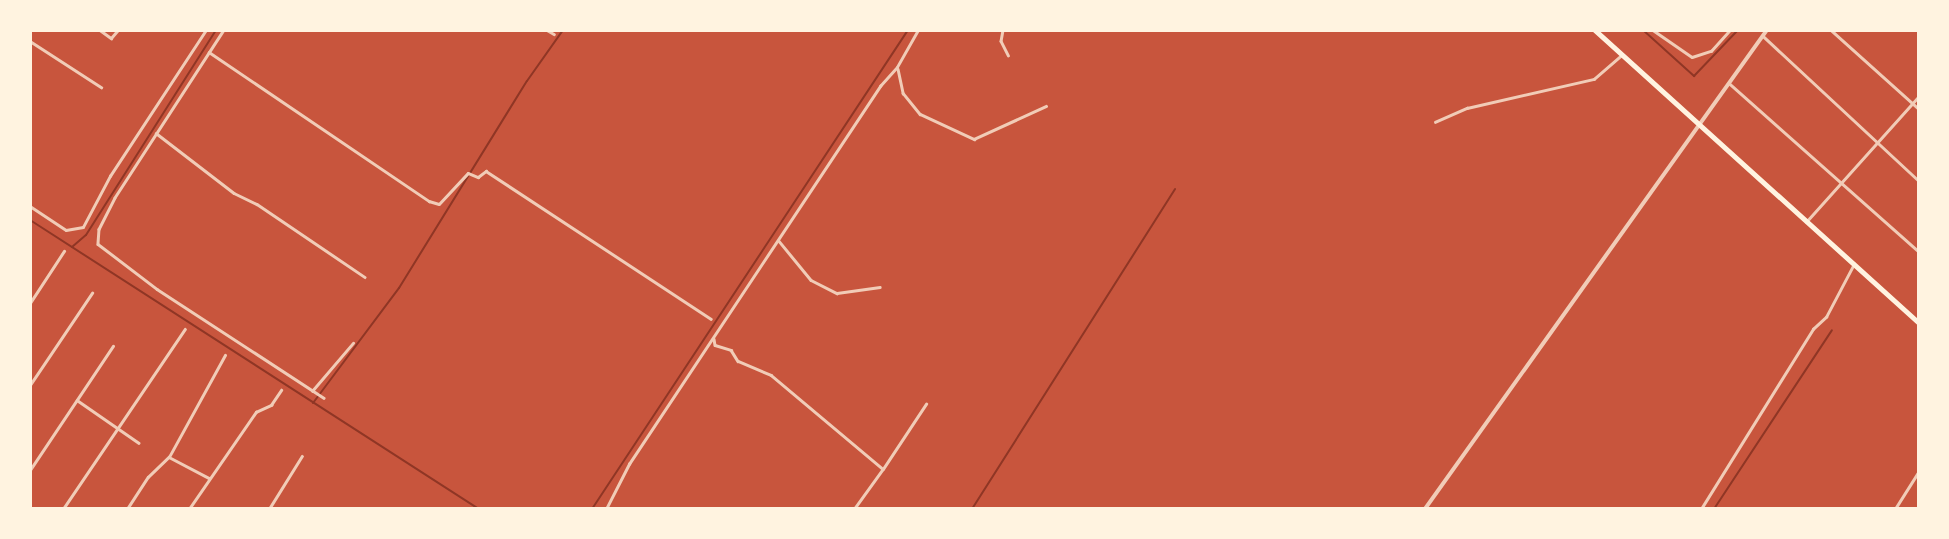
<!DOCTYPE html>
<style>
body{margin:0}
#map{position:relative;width:1949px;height:539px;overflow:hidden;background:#c8553d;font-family:Poppins,sans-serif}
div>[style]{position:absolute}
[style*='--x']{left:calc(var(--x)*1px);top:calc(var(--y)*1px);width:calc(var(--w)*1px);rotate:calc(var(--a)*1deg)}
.stream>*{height:2px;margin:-1px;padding:0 1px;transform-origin:1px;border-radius:1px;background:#8f3625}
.minor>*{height:2.5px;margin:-1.25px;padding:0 1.25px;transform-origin:1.25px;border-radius:1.25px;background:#f1ccb7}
.tertiary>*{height:3.5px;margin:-1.75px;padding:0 1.75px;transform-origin:1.75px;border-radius:1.75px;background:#f1ccb7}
.secondary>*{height:4.5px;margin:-2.25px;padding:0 2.25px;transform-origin:2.25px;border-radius:2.25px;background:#fff3e0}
span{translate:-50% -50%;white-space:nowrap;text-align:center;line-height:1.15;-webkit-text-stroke:5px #fff3e0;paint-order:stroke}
.frame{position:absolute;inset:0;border:32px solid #fff3e0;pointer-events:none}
</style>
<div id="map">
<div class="stream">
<div style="--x:1643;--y:30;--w:69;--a:42"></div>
<div style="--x:1694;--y:76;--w:64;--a:-46.3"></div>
<div style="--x:30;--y:220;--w:534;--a:32.77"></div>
<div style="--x:72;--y:247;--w:18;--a:-41"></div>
<div style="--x:86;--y:235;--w:243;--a:-57.6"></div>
<div style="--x:313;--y:403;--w:144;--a:-53.2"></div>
<div style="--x:399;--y:288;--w:243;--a:-58.3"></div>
<div style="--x:527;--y:81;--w:62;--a:-54.8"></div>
<div style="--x:592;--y:509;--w:574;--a:-56.59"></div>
<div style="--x:972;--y:509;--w:379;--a:-57.6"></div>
<div style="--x:1714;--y:509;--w:214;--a:-56.6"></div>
</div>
<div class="minor">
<div style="--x:100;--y:30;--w:14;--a:36"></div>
<div style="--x:111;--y:38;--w:11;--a:-49"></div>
<div style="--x:224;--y:30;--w:200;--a:123"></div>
<div style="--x:115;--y:198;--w:35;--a:117"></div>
<div style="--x:99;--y:229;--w:15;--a:94"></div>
<div style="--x:98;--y:244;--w:74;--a:37.3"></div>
<div style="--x:157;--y:289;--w:199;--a:33.1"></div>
<div style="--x:547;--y:30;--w:8;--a:30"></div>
<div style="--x:1003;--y:30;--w:11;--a:100"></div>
<div style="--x:1001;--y:41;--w:16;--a:63"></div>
<div style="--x:1653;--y:30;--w:47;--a:34.7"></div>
<div style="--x:1692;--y:57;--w:20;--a:-18"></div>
<div style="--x:1711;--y:51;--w:28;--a:-48"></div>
<div style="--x:1831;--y:30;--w:118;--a:41.9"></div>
<div style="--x:1763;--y:36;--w:213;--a:42.9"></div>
<div style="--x:30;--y:41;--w:85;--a:32.9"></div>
<div style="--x:209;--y:52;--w:266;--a:34.1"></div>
<div style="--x:429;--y:201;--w:10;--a:17"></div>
<div style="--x:439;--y:204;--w:42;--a:-46.9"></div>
<div style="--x:468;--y:173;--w:11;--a:22"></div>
<div style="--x:478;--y:177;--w:10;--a:-37"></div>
<div style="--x:486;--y:171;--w:269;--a:33.3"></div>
<div style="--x:898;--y:69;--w:25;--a:78"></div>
<div style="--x:903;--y:93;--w:27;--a:51"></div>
<div style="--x:920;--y:114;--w:60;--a:24.8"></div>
<div style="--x:974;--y:139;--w:79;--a:-24.6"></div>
<div style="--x:1730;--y:84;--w:253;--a:41.6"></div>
<div style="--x:1435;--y:122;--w:35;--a:-24"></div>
<div style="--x:1467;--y:108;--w:130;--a:-12.9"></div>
<div style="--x:1594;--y:79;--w:37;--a:-41"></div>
<div style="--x:156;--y:133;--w:98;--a:37.6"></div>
<div style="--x:234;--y:193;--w:25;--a:26"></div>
<div style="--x:257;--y:204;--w:130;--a:34.1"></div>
<div style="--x:30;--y:206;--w:43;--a:33.7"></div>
<div style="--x:66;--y:230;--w:17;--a:-10"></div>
<div style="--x:83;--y:227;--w:58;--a:-62.1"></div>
<div style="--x:110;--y:176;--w:175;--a:-56.7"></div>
<div style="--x:1806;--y:222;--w:169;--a:-48.1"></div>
<div style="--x:779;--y:241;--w:50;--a:50.6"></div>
<div style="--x:811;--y:280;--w:29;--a:27"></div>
<div style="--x:837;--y:293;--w:43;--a:-7.9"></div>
<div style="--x:30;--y:303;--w:62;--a:-56.8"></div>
<div style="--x:714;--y:339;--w:6;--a:81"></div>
<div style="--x:715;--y:345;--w:17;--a:17"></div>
<div style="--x:731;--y:350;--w:13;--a:58"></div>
<div style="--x:738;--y:361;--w:36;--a:23"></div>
<div style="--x:771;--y:375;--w:146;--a:40"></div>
<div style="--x:883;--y:469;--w:78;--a:-56.5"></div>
<div style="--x:30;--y:385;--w:111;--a:-56"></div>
<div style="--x:312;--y:391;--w:63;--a:-49.5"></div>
<div style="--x:77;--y:400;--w:75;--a:34.7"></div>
<div style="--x:169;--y:457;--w:45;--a:27.7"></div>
<div style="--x:30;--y:470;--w:149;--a:-56.2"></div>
<div style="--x:63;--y:509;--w:217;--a:-55.9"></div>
<div style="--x:127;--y:509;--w:38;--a:-57"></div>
<div style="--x:148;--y:477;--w:29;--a:-44"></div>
<div style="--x:169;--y:457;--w:116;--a:-61.2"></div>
<div style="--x:189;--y:509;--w:118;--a:-55.4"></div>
<div style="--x:256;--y:412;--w:17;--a:-25"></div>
<div style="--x:271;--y:405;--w:18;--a:-56"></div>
<div style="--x:269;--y:509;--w:62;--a:-58.1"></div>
<div style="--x:606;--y:509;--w:51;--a:-62.9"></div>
<div style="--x:629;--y:464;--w:454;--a:-56.4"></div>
<div style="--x:880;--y:86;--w:25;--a:-48"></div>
<div style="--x:897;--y:67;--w:43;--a:-60.4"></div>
<div style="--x:854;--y:509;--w:48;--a:-54.3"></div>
<div style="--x:1701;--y:509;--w:212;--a:-58.1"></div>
<div style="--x:1813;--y:329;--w:18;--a:-43"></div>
<div style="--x:1826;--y:317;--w:60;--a:-62.2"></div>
<div style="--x:1895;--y:509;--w:45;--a:-57.7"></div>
</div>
<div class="tertiary">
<div style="--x:1425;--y:509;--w:589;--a:-54.47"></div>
</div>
<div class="secondary">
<div style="--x:1595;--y:30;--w:437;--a:42.1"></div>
</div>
<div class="frame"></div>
</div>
